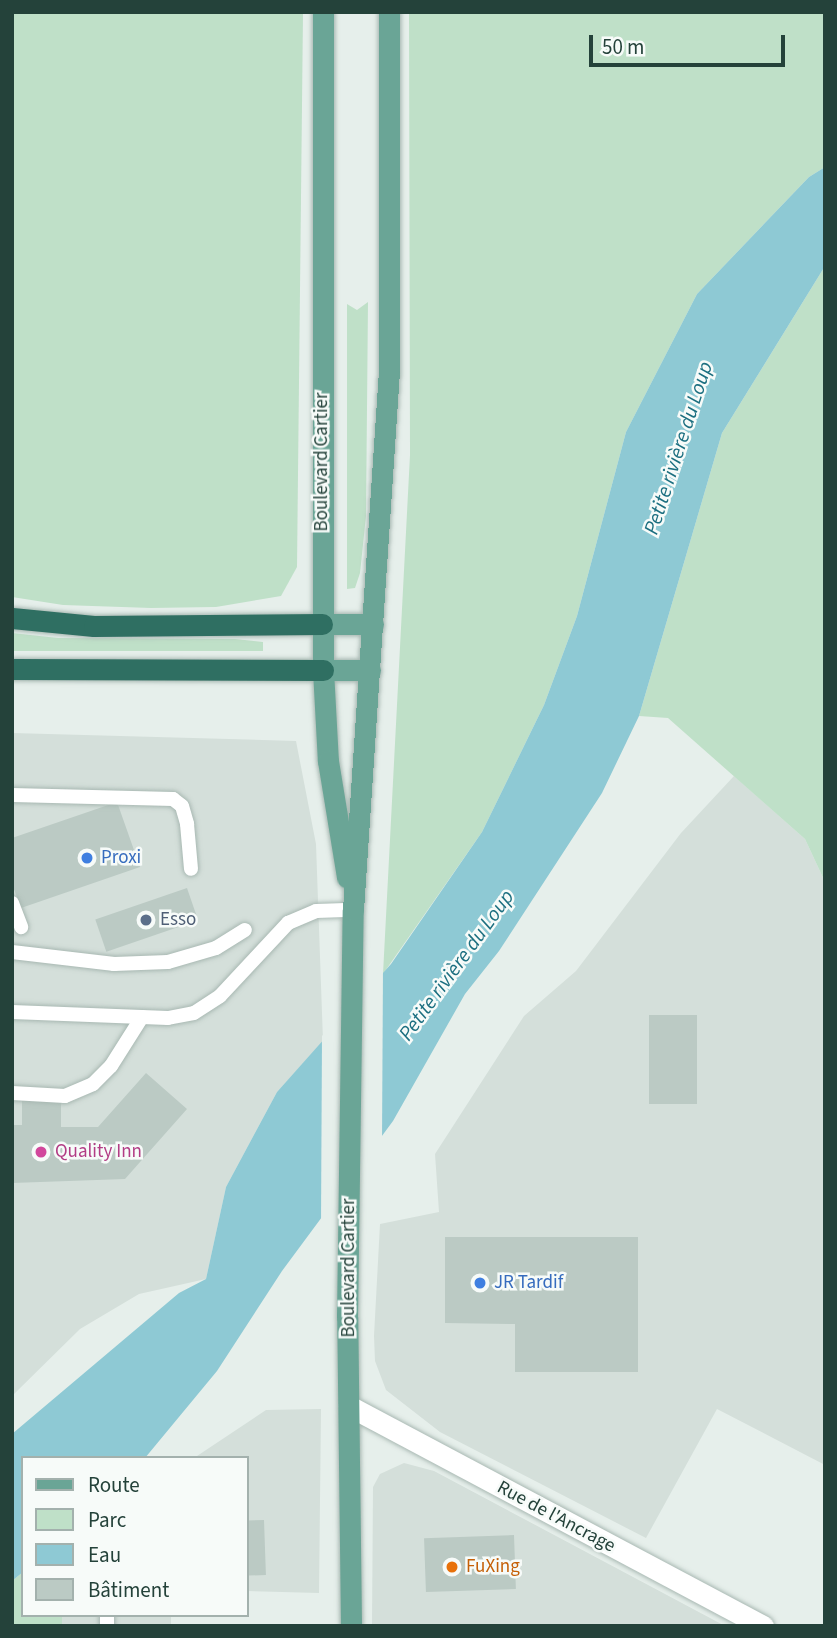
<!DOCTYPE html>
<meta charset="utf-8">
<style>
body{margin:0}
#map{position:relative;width:837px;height:1638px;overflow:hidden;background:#e6efeb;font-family:"Source Sans 3",sans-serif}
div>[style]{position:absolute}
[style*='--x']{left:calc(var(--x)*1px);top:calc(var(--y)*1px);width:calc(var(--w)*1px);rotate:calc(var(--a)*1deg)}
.built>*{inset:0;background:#d4dfda;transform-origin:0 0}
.green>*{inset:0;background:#bfe0c8}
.water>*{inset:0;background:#8ec9d4}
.pier>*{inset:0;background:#e6efeb}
.building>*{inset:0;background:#bbcac4;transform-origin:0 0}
.roads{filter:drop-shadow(0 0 2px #a8b8b2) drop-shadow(0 0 2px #a8b8b2)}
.lane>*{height:14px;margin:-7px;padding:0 7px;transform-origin:7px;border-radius:7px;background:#fff}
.street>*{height:21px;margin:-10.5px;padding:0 10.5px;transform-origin:10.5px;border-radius:10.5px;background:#fff}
.primary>*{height:21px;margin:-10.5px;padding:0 10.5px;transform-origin:10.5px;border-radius:10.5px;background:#6aa596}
.highway>*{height:21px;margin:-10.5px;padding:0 10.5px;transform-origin:10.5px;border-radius:10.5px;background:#2f6f62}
.dots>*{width:19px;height:19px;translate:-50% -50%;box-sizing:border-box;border:4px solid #f7fbf9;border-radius:50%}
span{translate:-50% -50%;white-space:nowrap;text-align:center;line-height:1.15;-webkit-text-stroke:5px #f7fbf9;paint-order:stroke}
.street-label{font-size:19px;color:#24423a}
.shop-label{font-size:19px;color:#366cbe}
.left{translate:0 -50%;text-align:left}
.service-label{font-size:19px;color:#4e5e75}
.hotel-label{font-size:19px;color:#b23c85}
.food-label{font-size:19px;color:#c56008}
.water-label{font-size:21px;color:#1c6f80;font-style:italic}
.frame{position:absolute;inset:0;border:14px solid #24423a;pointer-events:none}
.legend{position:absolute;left:21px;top:1456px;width:228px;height:161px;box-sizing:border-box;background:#f7fbf9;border:2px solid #a3b1ad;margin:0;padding:9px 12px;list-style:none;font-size:21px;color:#24423a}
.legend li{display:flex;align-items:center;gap:14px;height:35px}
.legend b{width:35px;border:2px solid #a3b1ad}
.scale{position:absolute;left:589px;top:35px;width:196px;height:32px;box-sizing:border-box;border:4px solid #24423a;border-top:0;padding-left:9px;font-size:21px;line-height:24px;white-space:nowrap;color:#24423a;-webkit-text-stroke:5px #f7fbf9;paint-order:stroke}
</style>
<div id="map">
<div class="built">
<div style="clip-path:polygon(12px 733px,296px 741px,316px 844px,323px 1041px,277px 1092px,226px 1187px,206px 1279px,139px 1294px,80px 1329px,12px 1396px)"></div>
<div style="clip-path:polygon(734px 776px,805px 839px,825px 882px,825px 1465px,717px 1409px,646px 1538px,440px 1432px,386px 1390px,375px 1361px,374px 1336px,380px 1224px,439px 1212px,435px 1154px,524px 1016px,576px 971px,681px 833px)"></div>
<div style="clip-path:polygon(321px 1409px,319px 1593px,247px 1591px,247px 1458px,194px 1458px,266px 1410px)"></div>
<div style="clip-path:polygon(404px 1463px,434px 1471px,725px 1626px,372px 1626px,373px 1487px,380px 1474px)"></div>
<div style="left:62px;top:1615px;width:109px;height:11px"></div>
</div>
<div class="green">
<div style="clip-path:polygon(12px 12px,303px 12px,297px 567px,281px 596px,216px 607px,151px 608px,63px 605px,12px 597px)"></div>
<div style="clip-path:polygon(409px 12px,825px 12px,825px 167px,809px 177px,697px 294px,626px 432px,577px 616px,544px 705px,482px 832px,383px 974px,410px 455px)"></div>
<div style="clip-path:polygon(825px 266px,825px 882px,805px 839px,668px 718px,639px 716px,722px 433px)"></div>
<div style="clip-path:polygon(368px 302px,366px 516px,360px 573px,355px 588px,347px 589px,347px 304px,357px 310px)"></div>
<div style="clip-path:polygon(12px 633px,58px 638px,235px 639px,263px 642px,263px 651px,12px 651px)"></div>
<div style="clip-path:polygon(23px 1572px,23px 1615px,62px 1615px,62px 1626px,12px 1626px,12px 1581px)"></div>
</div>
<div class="water">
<div style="clip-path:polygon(825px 167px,825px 266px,722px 433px,639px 716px,602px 793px,499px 951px,465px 994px,393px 1121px,282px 1271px,217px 1371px,145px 1458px,23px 1458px,23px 1572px,12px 1581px,12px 1434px,179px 1293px,206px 1279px,226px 1187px,277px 1092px,391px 964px,482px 832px,544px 705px,577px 616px,626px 432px,697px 294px,809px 177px)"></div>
</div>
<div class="pier">
<div style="clip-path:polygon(383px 968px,382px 1142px,321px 1224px,322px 1036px)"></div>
</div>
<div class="building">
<div style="clip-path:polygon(117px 802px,140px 867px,21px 908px,12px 884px,12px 838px)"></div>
<div style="left:187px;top:888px;width:34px;height:97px;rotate:71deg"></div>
<div style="left:697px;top:1015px;width:89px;height:48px;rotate:90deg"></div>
<div style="clip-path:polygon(146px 1073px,187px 1109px,125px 1179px,12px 1183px,12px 1125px,22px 1125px,22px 1091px,61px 1091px,61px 1127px,98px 1127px)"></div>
<div style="clip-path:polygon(445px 1237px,638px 1237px,638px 1372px,515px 1372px,515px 1324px,445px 1323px)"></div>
<div style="left:264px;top:1520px;width:55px;height:17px;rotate:88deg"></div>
<div style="left:514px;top:1535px;width:54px;height:90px;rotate:88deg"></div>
</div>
<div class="roads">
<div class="lane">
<div style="--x:12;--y:795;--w:161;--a:1.4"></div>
<div style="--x:173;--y:799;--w:11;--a:38"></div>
<div style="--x:182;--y:806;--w:19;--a:74"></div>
<div style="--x:187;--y:824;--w:45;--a:84.9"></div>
<div style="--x:12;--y:903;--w:26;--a:69"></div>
<div style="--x:12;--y:952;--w:103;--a:6.7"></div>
<div style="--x:114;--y:964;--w:54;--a:-2.1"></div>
<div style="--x:168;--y:962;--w:50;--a:-16.3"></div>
<div style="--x:216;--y:948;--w:34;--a:-32"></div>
<div style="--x:12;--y:1012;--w:156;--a:2.2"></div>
<div style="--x:168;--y:1018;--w:26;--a:-11"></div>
<div style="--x:194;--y:1013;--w:31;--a:-33"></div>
<div style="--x:220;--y:996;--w:100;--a:-47"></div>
<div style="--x:288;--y:923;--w:30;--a:-23"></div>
<div style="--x:316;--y:911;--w:37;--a:-2"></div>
<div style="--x:12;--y:1093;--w:53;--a:3.2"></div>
<div style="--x:65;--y:1096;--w:30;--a:-23"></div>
<div style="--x:93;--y:1084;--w:25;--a:-45"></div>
<div style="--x:111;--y:1066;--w:58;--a:-57.7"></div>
<div style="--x:107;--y:1626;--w:11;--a:-90"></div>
</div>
<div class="street">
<div style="--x:349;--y:1406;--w:469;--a:28"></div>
</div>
<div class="primary">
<div style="--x:323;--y:12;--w:658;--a:90"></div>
<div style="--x:323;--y:670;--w:91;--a:86.9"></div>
<div style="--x:328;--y:761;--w:118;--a:80.7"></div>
<div style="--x:322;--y:624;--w:51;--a:0"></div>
<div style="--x:323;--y:670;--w:47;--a:0"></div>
<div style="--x:351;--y:1626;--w:309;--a:-90.7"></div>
<div style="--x:347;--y:1317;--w:407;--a:-89.2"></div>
<div style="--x:353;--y:910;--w:540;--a:-86.18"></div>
<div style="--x:389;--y:371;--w:359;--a:-90"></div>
</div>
<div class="highway">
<div style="--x:12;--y:618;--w:82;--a:5.6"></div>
<div style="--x:94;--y:626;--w:228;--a:-0.5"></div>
<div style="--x:12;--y:669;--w:311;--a:0.2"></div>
</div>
</div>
<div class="dots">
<div style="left:87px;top:858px;background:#3f7fe0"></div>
<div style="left:146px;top:920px;background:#5c6f8a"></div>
<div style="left:41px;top:1152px;background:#d1479c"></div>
<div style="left:480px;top:1283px;background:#3f7fe0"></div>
<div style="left:452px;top:1567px;background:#e8710a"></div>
</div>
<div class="street-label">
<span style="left:322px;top:462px;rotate:-90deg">Boulevard Cartier</span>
<span style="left:349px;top:1268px;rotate:-90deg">Boulevard Cartier</span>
<span style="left:556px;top:1517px;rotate:28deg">Rue de l'Ancrage</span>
</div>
<div class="shop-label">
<span class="left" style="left:101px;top:858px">Proxi</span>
<span class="left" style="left:494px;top:1283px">JR Tardif</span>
</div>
<div class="service-label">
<span class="left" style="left:160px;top:920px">Esso</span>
</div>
<div class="hotel-label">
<span class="left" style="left:55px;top:1152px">Quality Inn</span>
</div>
<div class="food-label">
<span class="left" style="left:466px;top:1567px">FuXing</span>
</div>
<div class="water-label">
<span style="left:678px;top:448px;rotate:-72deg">Petite rivière du Loup</span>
<span style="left:456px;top:965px;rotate:-54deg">Petite rivière du Loup</span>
</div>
<div class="frame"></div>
<ul class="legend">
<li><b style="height:9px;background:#6aa596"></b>Route</li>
<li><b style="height:19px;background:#bfe0c8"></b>Parc</li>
<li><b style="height:19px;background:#8ec9d4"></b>Eau</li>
<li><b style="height:19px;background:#bbcac4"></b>Bâtiment</li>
</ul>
<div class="scale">50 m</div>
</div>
